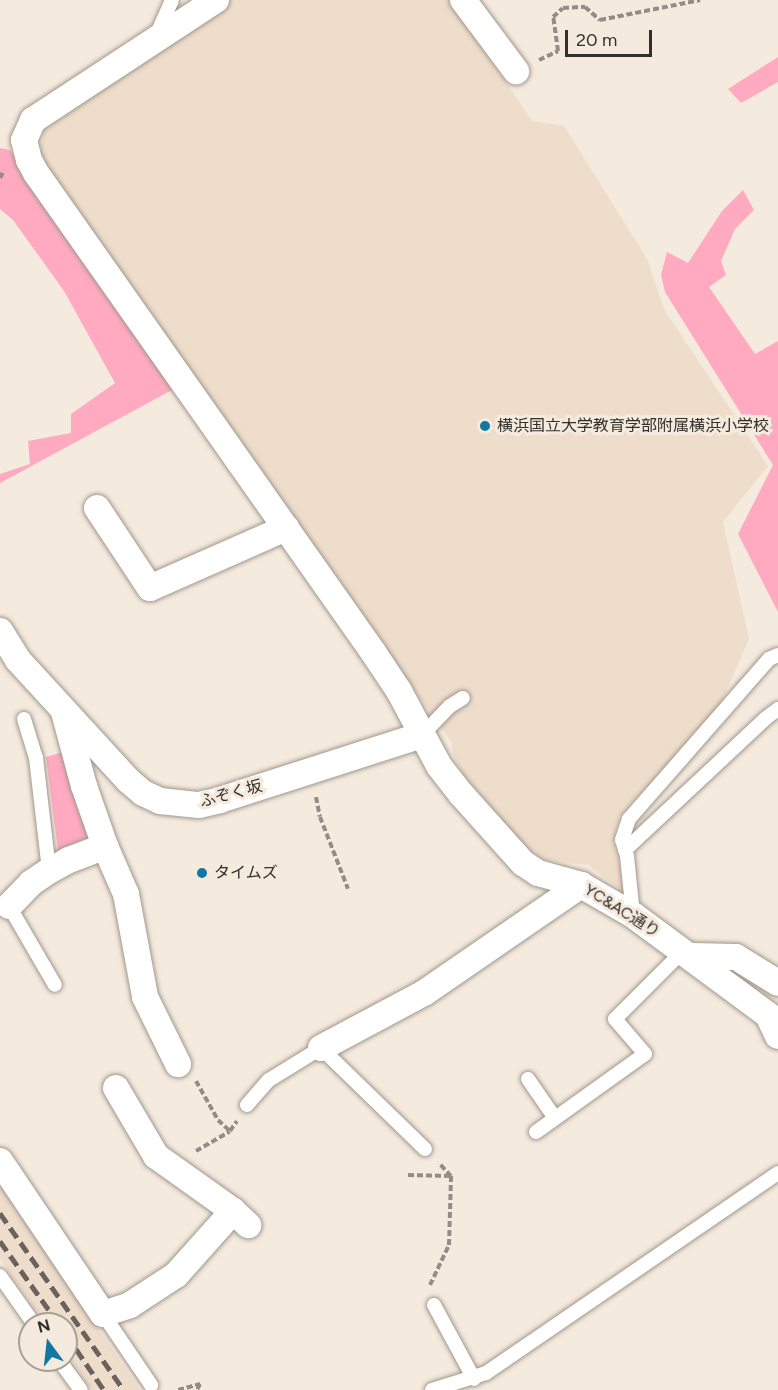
<!DOCTYPE html>
<meta charset="utf-8">
<style>
body{margin:0}
#map{position:relative;width:778px;height:1390px;overflow:hidden;background:#f5eade;font-family:Figtree,"Noto Sans JP",sans-serif}
div>[style]{position:absolute}
[style*='--x']{left:calc(var(--x)*1px);top:calc(var(--y)*1px);width:calc(var(--w)*1px);rotate:calc(var(--a)*1deg)}
.built>*{inset:0;background:#eeddcb}
.green>*{inset:0;background:#ffaac0}
.path>*{height:4px;margin-top:-2px;transform-origin:0;background:repeating-linear-gradient(90deg,#958d85 0 6px,transparent 0 9px)}
.roads{filter:drop-shadow(0 0 2px #a1978b) drop-shadow(0 0 2px #a1978b)}
.lane>*{height:14px;margin:-7px;padding:0 7px;transform-origin:7px;border-radius:7px;background:#fff}
.street>*{height:26px;margin:-13px;padding:0 13px;transform-origin:13px;border-radius:13px;background:#fff}
.rail>*{height:4.5px;margin-top:-2.25px;transform-origin:0;background:repeating-linear-gradient(90deg,#6a635d 0 12px,transparent 0 18px)}
.dots>*{width:16px;height:16px;translate:-50% -50%;box-sizing:border-box;border:3px solid #f5eade;border-radius:50%}
span{translate:-50% -50%;white-space:nowrap;text-align:center;line-height:1.15;-webkit-text-stroke:6px #f5eade;paint-order:stroke}
.poi-label{font-size:16px;color:#342f2b}
.left{translate:0 -50%;text-align:left}
.street-label{font-size:16px;color:#342f2b}
.north{position:absolute;left:18px;top:1312px;width:60px;height:60px;box-sizing:border-box;background:#f5eade;border:2px solid #a89f96;border-radius:50%;rotate:345deg;font-size:16px;font-weight:700;line-height:24px;text-align:center;color:#342f2b}
.north::after{content:'';display:block;margin:auto;width:21px;height:27px;background:#1078a3;clip-path:polygon(50% 0,100% 100%,50% 72%,0 100%)}
.scale{position:absolute;left:565px;top:30px;width:87px;height:27px;box-sizing:border-box;border:3px solid #342f2b;border-top:0;padding-left:8px;font-size:18px;line-height:21px;white-space:nowrap;color:#342f2b;-webkit-text-stroke:4px #f5eade;paint-order:stroke}
</style>
<div id="map">
<div class="built">
<div style="clip-path:polygon(230px 0,450px 0,532px 121px,564px 126px,647px 259px,664px 309px,768px 466px,723px 522px,749px 639px,717px 712px,619px 817px,613px 842px,627px 895px,588px 865px,545px 860px,522px 845px,464px 775px,453px 756px,452px 743px,40px 158px,44px 130px)"></div>
<div style="clip-path:polygon(0 1186px,99px 1330px,140px 1390px,92px 1390px,66px 1352px,66px 1324px,46px 1324px,0 1259px)"></div>
</div>
<div class="green">
<div style="clip-path:polygon(778px 57px,778px 82px,741px 103px,728px 89px)"></div>
<div style="clip-path:polygon(0 148px,10px 150px,172px 390px,0 483px,0 474px,30px 464px,28px 441px,71px 433px,71px 414px,115px 383px,64px 291px,13px 220px,0 209px)"></div>
<div style="clip-path:polygon(743px 190px,754px 210px,735px 229px,721px 261px,726px 275px,709px 287px,755px 354px,778px 341px,778px 612px,738px 534px,773px 465px,665px 292px,661px 275px,667px 252px,688px 263px,722px 211px)"></div>
<div style="clip-path:polygon(63px 752px,92px 836px,58px 850px,46px 757px)"></div>
</div>
<div class="path">
<div style="--x:539;--y:60;--w:21;--a:-25"></div>
<div style="--x:558;--y:51;--w:34;--a:-98"></div>
<div style="--x:553;--y:17;--w:13;--a:-42"></div>
<div style="--x:563;--y:8;--w:22;--a:-3"></div>
<div style="--x:585;--y:7;--w:20;--a:41"></div>
<div style="--x:600;--y:20;--w:102;--a:-11.3"></div>
<div style="--x:0;--y:178;--w:9;--a:-63"></div>
<div style="--x:316;--y:797;--w:20;--a:79"></div>
<div style="--x:320;--y:817;--w:77;--a:68.7"></div>
<div style="--x:196;--y:1081;--w:45;--a:60.6"></div>
<div style="--x:218;--y:1120;--w:16;--a:43"></div>
<div style="--x:196;--y:1151;--w:39;--a:-30"></div>
<div style="--x:230;--y:1131;--w:12;--a:-55"></div>
<div style="--x:408;--y:1175;--w:42;--a:1.4"></div>
<div style="--x:430;--y:1285;--w:44;--a:-64.6"></div>
<div style="--x:449;--y:1245;--w:69;--a:-88.3"></div>
<div style="--x:451;--y:1176;--w:18;--a:-133"></div>
<div style="--x:178;--y:1390;--w:23;--a:-15"></div>
<div style="--x:200;--y:1384;--w:7;--a:117"></div>
</div>
<div class="roads">
<div class="lane">
<div style="--x:156;--y:36;--w:39;--a:-66"></div>
<div style="--x:24;--y:719;--w:41;--a:72.9"></div>
<div style="--x:36;--y:758;--w:114;--a:83.4"></div>
<div style="--x:422;--y:735;--w:40;--a:-46"></div>
<div style="--x:450;--y:706;--w:15;--a:-32"></div>
<div style="--x:625;--y:850;--w:193;--a:-43.1"></div>
<div style="--x:766;--y:718;--w:15;--a:-37"></div>
<div style="--x:9;--y:906;--w:91;--a:59.8"></div>
<div style="--x:633;--y:915;--w:59;--a:-95.8"></div>
<div style="--x:627;--y:856;--w:17;--a:-107"></div>
<div style="--x:622;--y:840;--w:22;--a:-72"></div>
<div style="--x:629;--y:819;--w:213;--a:-48.8"></div>
<div style="--x:769;--y:659;--w:10;--a:-24"></div>
<div style="--x:528;--y:1079;--w:47;--a:55.3"></div>
<div style="--x:247;--y:1105;--w:33;--a:-49"></div>
<div style="--x:269;--y:1080;--w:61;--a:-31.6"></div>
<div style="--x:321;--y:1048;--w:145;--a:44.2"></div>
<div style="--x:536;--y:1132;--w:134;--a:-35.6"></div>
<div style="--x:645;--y:1054;--w:46;--a:-130.6"></div>
<div style="--x:615;--y:1019;--w:95;--a:-45"></div>
<div style="--x:0;--y:1276;--w:59;--a:54.7"></div>
<div style="--x:434;--y:1305;--w:84;--a:61.6"></div>
<div style="--x:103;--y:1314;--w:86;--a:55.9"></div>
<div style="--x:59;--y:1360;--w:37;--a:54"></div>
<div style="--x:432;--y:1390;--w:57;--a:-17.5"></div>
<div style="--x:486;--y:1373;--w:354;--a:-34.4"></div>
</div>
<div class="street">
<div style="--x:216;--y:0;--w:219;--a:146.7"></div>
<div style="--x:33;--y:120;--w:22;--a:114"></div>
<div style="--x:24;--y:140;--w:21;--a:76"></div>
<div style="--x:29;--y:160;--w:15;--a:62"></div>
<div style="--x:36;--y:173;--w:586;--a:54.87"></div>
<div style="--x:373;--y:652;--w:47;--a:56.3"></div>
<div style="--x:399;--y:691;--w:85;--a:61.9"></div>
<div style="--x:439;--y:766;--w:36;--a:52"></div>
<div style="--x:461;--y:794;--w:93;--a:48.1"></div>
<div style="--x:523;--y:863;--w:18;--a:34"></div>
<div style="--x:538;--y:873;--w:45;--a:15.6"></div>
<div style="--x:581;--y:885;--w:60;--a:30"></div>
<div style="--x:633;--y:915;--w:168;--a:36.5"></div>
<div style="--x:768;--y:1015;--w:23;--a:65"></div>
<div style="--x:463;--y:0;--w:89;--a:53.3"></div>
<div style="--x:97;--y:508;--w:96;--a:56.5"></div>
<div style="--x:150;--y:588;--w:149;--a:-23.8"></div>
<div style="--x:0;--y:631;--w:34;--a:58"></div>
<div style="--x:18;--y:660;--w:164;--a:47.5"></div>
<div style="--x:129;--y:781;--w:18;--a:41"></div>
<div style="--x:143;--y:793;--w:19;--a:25"></div>
<div style="--x:160;--y:801;--w:39;--a:6"></div>
<div style="--x:199;--y:805;--w:22;--a:-13"></div>
<div style="--x:220;--y:800;--w:212;--a:-17.8"></div>
<div style="--x:64;--y:712;--w:77;--a:74.9"></div>
<div style="--x:84;--y:786;--w:64;--a:70.7"></div>
<div style="--x:105;--y:846;--w:52;--a:66.4"></div>
<div style="--x:126;--y:894;--w:105;--a:79.5"></div>
<div style="--x:145;--y:997;--w:75;--a:63.8"></div>
<div style="--x:9;--y:906;--w:32;--a:-46"></div>
<div style="--x:31;--y:883;--w:22;--a:-34"></div>
<div style="--x:49;--y:871;--w:23;--a:-29"></div>
<div style="--x:69;--y:860;--w:39;--a:-21"></div>
<div style="--x:692;--y:956;--w:44;--a:1.3"></div>
<div style="--x:736;--y:957;--w:49;--a:31.8"></div>
<div style="--x:321;--y:1048;--w:117;--a:-28.1"></div>
<div style="--x:424;--y:993;--w:191;--a:-34.5"></div>
<div style="--x:116;--y:1088;--w:79;--a:59.5"></div>
<div style="--x:156;--y:1156;--w:95;--a:35.5"></div>
<div style="--x:233;--y:1211;--w:21;--a:43"></div>
<div style="--x:0;--y:1161;--w:184;--a:56.1"></div>
<div style="--x:103;--y:1314;--w:28;--a:-18"></div>
<div style="--x:130;--y:1305;--w:55;--a:-33.1"></div>
<div style="--x:176;--y:1275;--w:86;--a:-48.3"></div>
</div>
</div>
<div class="rail">
<div style="--x:0;--y:1213;--w:216;--a:55"></div>
<div style="--x:0;--y:1241;--w:102;--a:54.6"></div>
<div style="--x:66;--y:1334;--w:68;--a:55.8"></div>
</div>
<div class="dots">
<div style="left:485px;top:426px;background:#1078a3"></div>
<div style="left:202px;top:873px;background:#1078a3"></div>
</div>
<div class="poi-label">
<span class="left" style="left:497px;top:426px">横浜国立大学教育学部附属横浜小学校</span>
<span class="left" style="left:214px;top:873px">タイムズ</span>
</div>
<div class="street-label">
<span style="left:231px;top:794px;rotate:-15deg">ふぞく坂</span>
<span style="left:622px;top:911px;rotate:32deg">YC&amp;AC通り</span>
</div>
<div class="north">N</div>
<div class="scale">20 m</div>
</div>
